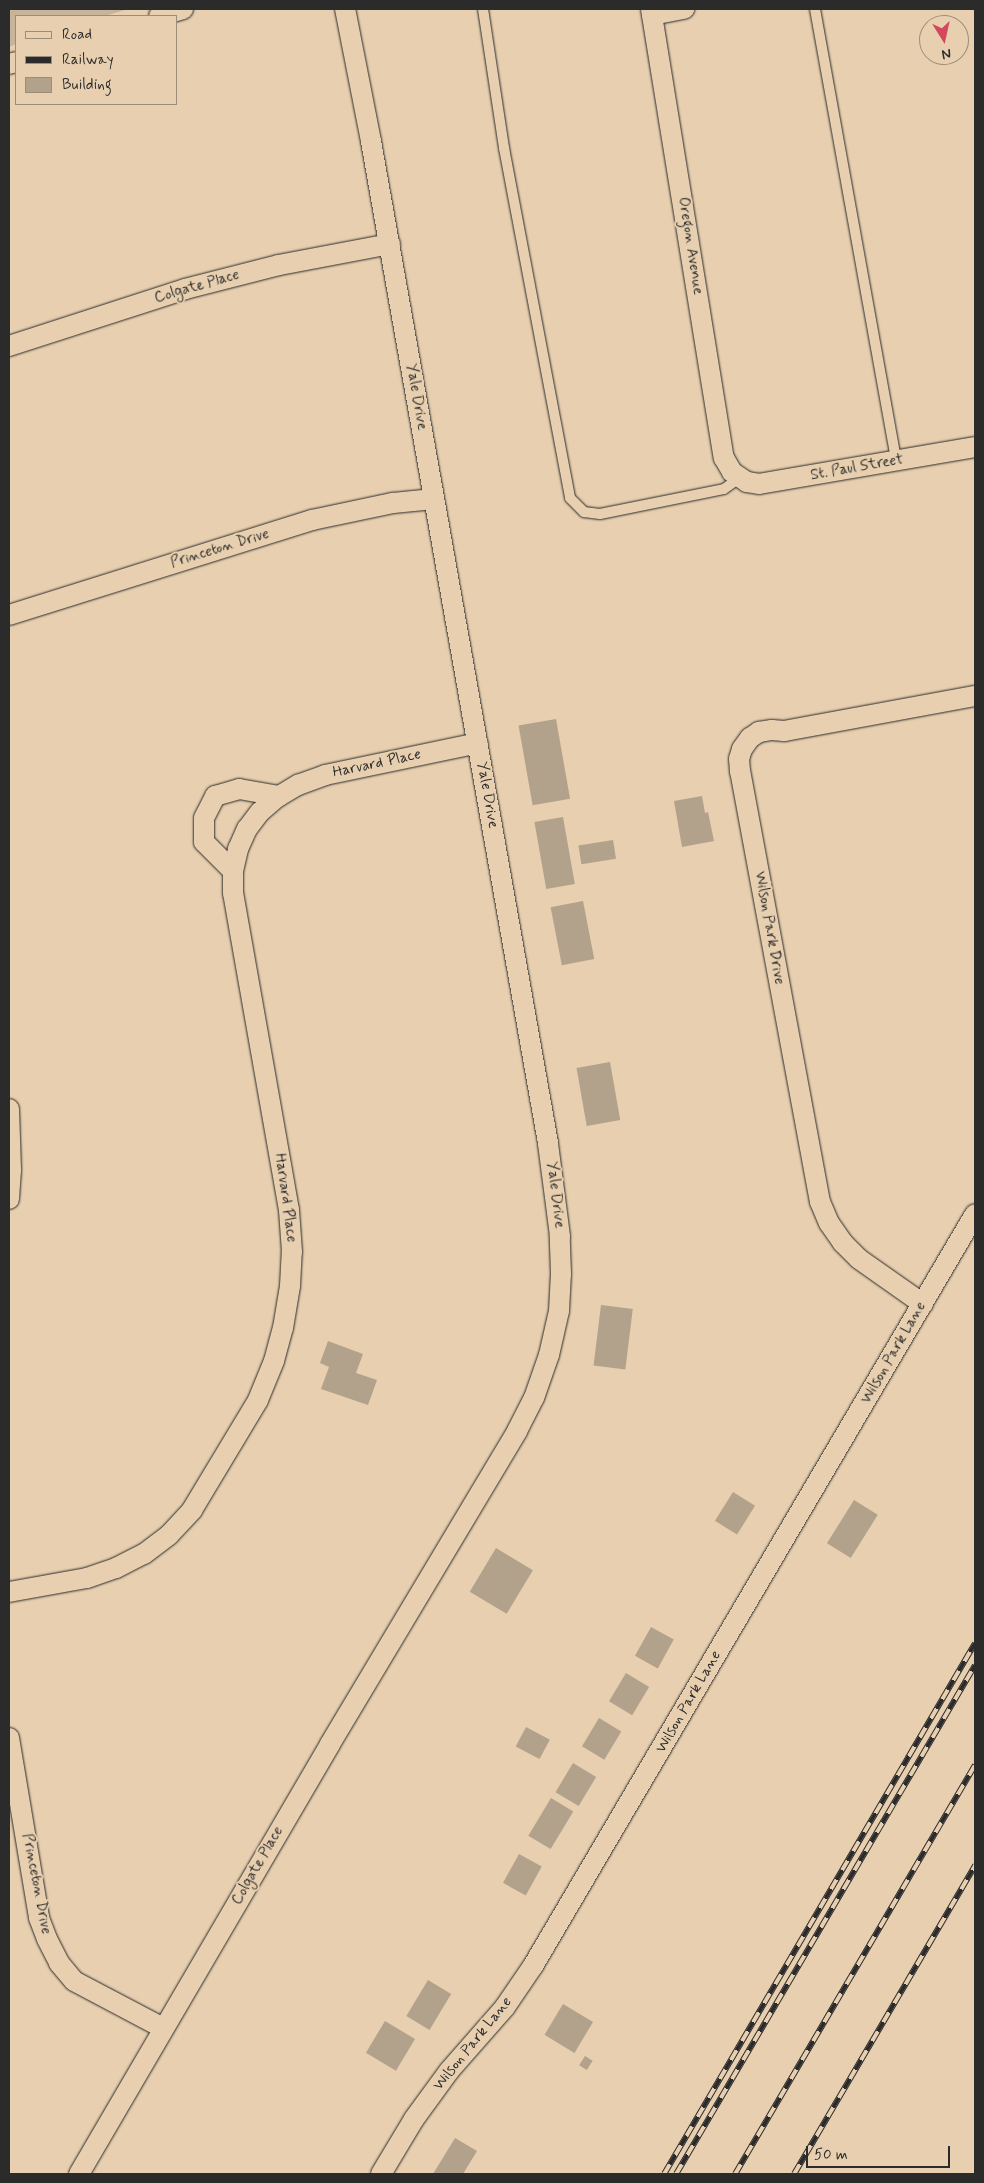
<!DOCTYPE html>
<style>
body{margin:0}
#map{position:relative;width:984px;height:2183px;overflow:hidden;background:#e7cfaf;font-family:Mynerve,sans-serif}
div>[style]{position:absolute}
[style*='--x']{left:calc(var(--x)*1px);top:calc(var(--y)*1px);width:calc(var(--w)*1px);rotate:calc(var(--a)*1deg)}
.green>*{inset:0;background:#c8b499}
.building>*{inset:0;background:#b2a18b;transform-origin:0 0}
.roads{filter:drop-shadow(0 0 1px #2b2b2b) drop-shadow(0 0 1px #2b2b2b)}
.lane>*{height:10px;margin:-5px;padding:0 5px;transform-origin:5px;border-radius:5px;background:#e7cfaf}
.street>*{height:20px;margin:-10px;padding:0 10px;transform-origin:10px;border-radius:10px;background:#e7cfaf}
.rail>*{height:5.5px;margin-top:-2.75px;transform-origin:0;background:repeating-linear-gradient(90deg,#e7cfaf 0 11px,#2b2b2b 0 22px);box-sizing:border-box;border-block:1px solid #2b2b2b}
span{translate:-50% -50%;white-space:nowrap;text-align:center;line-height:1.15;-webkit-text-stroke:4px #e7cfaf;paint-order:stroke}
.street-label{font-size:15px;color:#2b2b2b}
.frame{position:absolute;inset:0;border:10px solid #2b2b2b;pointer-events:none}
.legend{position:absolute;left:15px;top:15px;width:162px;height:90px;box-sizing:border-box;background:#e7cfaf;border:1px solid #9c8d7a;margin:0;padding:6px 9px;list-style:none;font-size:15px;color:#2b2b2b}
.legend li{display:flex;align-items:center;gap:10px;height:25px}
.legend b{width:25px;border:1px solid #9c8d7a}
.north{position:absolute;left:919px;top:15px;width:50px;height:50px;box-sizing:border-box;background:#e7cfaf;border:1px solid #9c8d7a;border-radius:50%;rotate:170deg;font-size:14px;font-weight:700;line-height:20px;text-align:center;color:#2b2b2b}
.north::after{content:'';display:block;margin:auto;width:18px;height:22px;background:#d1495b;clip-path:polygon(50% 0,100% 100%,50% 72%,0 100%)}
.scale{position:absolute;left:806px;top:2146px;width:144px;height:22px;box-sizing:border-box;border:2px solid #2b2b2b;border-top:0;padding-left:6px;font-size:15px;line-height:18px;white-space:nowrap;color:#2b2b2b;-webkit-text-stroke:4px #e7cfaf;paint-order:stroke}
</style>
<div id="map">
<div class="green">
<div style="clip-path:polygon(9px 9px,128px 9px,105px 16px,16px 16px,16px 44px,9px 47px)"></div>
</div>
<div class="building">
<div style="left:556px;top:719px;width:81px;height:38px;rotate:80deg"></div>
<div style="clip-path:polygon(702px 796px,705px 813px,708px 812px,714px 841px,682px 847px,674px 801px)"></div>
<div style="left:563px;top:817px;width:68px;height:29px;rotate:80deg"></div>
<div style="left:613px;top:840px;width:19px;height:35px;rotate:81deg"></div>
<div style="left:583px;top:901px;width:59px;height:33px;rotate:79deg"></div>
<div style="left:610px;top:1062px;width:59px;height:34px;rotate:80deg"></div>
<div style="left:601px;top:1305px;width:32px;height:61px;rotate:7deg"></div>
<div style="clip-path:polygon(328px 1341px,363px 1354px,356px 1373px,377px 1380px,368px 1405px,321px 1389px,329px 1367px,320px 1363px)"></div>
<div style="left:733px;top:1492px;width:26px;height:34px;rotate:32deg"></div>
<div style="left:854px;top:1500px;width:28px;height:51px;rotate:32deg"></div>
<div style="left:496px;top:1548px;width:43px;height:51px;rotate:31deg"></div>
<div style="left:651px;top:1627px;width:26px;height:33px;rotate:29deg"></div>
<div style="left:626px;top:1673px;width:27px;height:33px;rotate:31deg"></div>
<div style="left:599px;top:1718px;width:26px;height:33px;rotate:31deg"></div>
<div style="left:526px;top:1727px;width:27px;height:22px;rotate:28deg"></div>
<div style="left:573px;top:1763px;width:27px;height:34px;rotate:31deg"></div>
<div style="left:551px;top:1798px;width:26px;height:44px;rotate:31deg"></div>
<div style="left:519px;top:1854px;width:26px;height:33px;rotate:29deg"></div>
<div style="left:428px;top:1980px;width:27px;height:42px;rotate:31deg"></div>
<div style="left:563px;top:2004px;width:35px;height:36px;rotate:31deg"></div>
<div style="left:385px;top:2021px;width:35px;height:37px;rotate:31deg"></div>
<div style="left:585px;top:2056px;width:9px;height:11px;rotate:32deg"></div>
<div style="clip-path:polygon(455px 2138px,477px 2151px,463px 2174px,433px 2174px)"></div>
</div>
<div class="roads">
<div class="lane">
<div style="--x:483;--y:9;--w:141;--a:81.4"></div>
<div style="--x:504;--y:148;--w:356;--a:79.3"></div>
<div style="--x:570;--y:498;--w:20;--a:45"></div>
<div style="--x:584;--y:512;--w:16;--a:7"></div>
<div style="--x:600;--y:514;--w:126;--a:-11.4"></div>
<div style="--x:724;--y:489;--w:19;--a:-36"></div>
<div style="--x:815;--y:9;--w:459;--a:79.8"></div>
</div>
<div class="street">
<div style="--x:651;--y:9;--w:455;--a:80.8"></div>
<div style="--x:724;--y:458;--w:16;--a:60"></div>
<div style="--x:732;--y:472;--w:18;--a:34"></div>
<div style="--x:747;--y:482;--w:12;--a:9"></div>
<div style="--x:759;--y:484;--w:219;--a:-9.7"></div>
<div style="--x:652;--y:15;--w:33;--a:-11"></div>
<div style="--x:159;--y:16;--w:25;--a:-16"></div>
<div style="--x:9;--y:64;--w:7;--a:-16"></div>
<div style="--x:9;--y:346;--w:185;--a:-17.9"></div>
<div style="--x:185;--y:289;--w:97;--a:-14.3"></div>
<div style="--x:279;--y:265;--w:113;--a:-10.7"></div>
<div style="--x:9;--y:615;--w:318;--a:-17.4"></div>
<div style="--x:312;--y:520;--w:83;--a:-11.9"></div>
<div style="--x:393;--y:503;--w:41;--a:-5.6"></div>
<div style="--x:233;--y:871;--w:41;--a:-135"></div>
<div style="--x:204;--y:842;--w:24;--a:-90"></div>
<div style="--x:204;--y:818;--w:25;--a:-63"></div>
<div style="--x:215;--y:796;--w:25;--a:-16"></div>
<div style="--x:239;--y:789;--w:41;--a:9.9"></div>
<div style="--x:9;--y:1109;--w:61;--a:88.1"></div>
<div style="--x:11;--y:1170;--w:29;--a:94"></div>
<div style="--x:923;--y:1304;--w:78;--a:-144.9"></div>
<div style="--x:859;--y:1259;--w:23;--a:-135"></div>
<div style="--x:843;--y:1243;--w:24;--a:-125"></div>
<div style="--x:829;--y:1223;--w:23;--a:-113"></div>
<div style="--x:820;--y:1202;--w:437;--a:-100.5"></div>
<div style="--x:740;--y:772;--w:13;--a:-94"></div>
<div style="--x:739;--y:759;--w:10;--a:-73"></div>
<div style="--x:742;--y:749;--w:14;--a:-54"></div>
<div style="--x:750;--y:738;--w:11;--a:-34"></div>
<div style="--x:759;--y:732;--w:13;--a:-9"></div>
<div style="--x:772;--y:730;--w:12;--a:5"></div>
<div style="--x:784;--y:731;--w:194;--a:-10.4"></div>
<div style="--x:9;--y:1592;--w:79;--a:-10.2"></div>
<div style="--x:87;--y:1578;--w:31;--a:-19"></div>
<div style="--x:116;--y:1568;--w:31;--a:-27"></div>
<div style="--x:144;--y:1554;--w:31;--a:-37"></div>
<div style="--x:169;--y:1535;--w:34;--a:-47"></div>
<div style="--x:192;--y:1510;--w:128;--a:-59"></div>
<div style="--x:258;--y:1400;--w:42;--a:-67.7"></div>
<div style="--x:274;--y:1361;--w:34;--a:-75"></div>
<div style="--x:283;--y:1328;--w:43;--a:-80.5"></div>
<div style="--x:290;--y:1286;--w:34;--a:-87"></div>
<div style="--x:292;--y:1252;--w:42;--a:-94.1"></div>
<div style="--x:289;--y:1210;--w:322;--a:-100"></div>
<div style="--x:233;--y:893;--w:22;--a:-90"></div>
<div style="--x:233;--y:871;--w:23;--a:-77"></div>
<div style="--x:238;--y:849;--w:22;--a:-66"></div>
<div style="--x:247;--y:829;--w:21;--a:-53"></div>
<div style="--x:260;--y:812;--w:21;--a:-41"></div>
<div style="--x:276;--y:798;--w:26;--a:-31"></div>
<div style="--x:298;--y:785;--w:29;--a:-20"></div>
<div style="--x:325;--y:775;--w:156;--a:-11.8"></div>
<div style="--x:9;--y:1738;--w:182;--a:80.5"></div>
<div style="--x:39;--y:1918;--w:22;--a:69"></div>
<div style="--x:47;--y:1939;--w:27;--a:63"></div>
<div style="--x:59;--y:1963;--w:23;--a:50"></div>
<div style="--x:74;--y:1981;--w:101;--a:27.8"></div>
<div style="--x:79;--y:2174;--w:498;--a:-59.7"></div>
<div style="--x:330;--y:1744;--w:365;--a:-59.1"></div>
<div style="--x:517;--y:1431;--w:37;--a:-63"></div>
<div style="--x:534;--y:1398;--w:46;--a:-70.8"></div>
<div style="--x:549;--y:1355;--w:45;--a:-77.2"></div>
<div style="--x:559;--y:1311;--w:37;--a:-87"></div>
<div style="--x:561;--y:1274;--w:38;--a:-92"></div>
<div style="--x:560;--y:1236;--w:94;--a:-97.4"></div>
<div style="--x:548;--y:1143;--w:1018;--a:-100.02"></div>
<div style="--x:371;--y:141;--w:135;--a:-101.1"></div>
<div style="--x:381;--y:2174;--w:64;--a:-59"></div>
<div style="--x:414;--y:2119;--w:59;--a:-53.9"></div>
<div style="--x:449;--y:2071;--w:85;--a:-48.8"></div>
<div style="--x:505;--y:2007;--w:50;--a:-55.7"></div>
<div style="--x:533;--y:1966;--w:872;--a:-59.55"></div>
</div>
</div>
<div class="rail">
<div style="--x:664;--y:2174;--w:615;--a:-59.64"></div>
<div style="--x:676;--y:2174;--w:590;--a:-59.57"></div>
<div style="--x:735;--y:2174;--w:474;--a:-59.6"></div>
<div style="--x:794;--y:2174;--w:358;--a:-59.6"></div>
</div>
<div class="street-label">
<span style="left:690px;top:246px;rotate:81deg">Oregon Avenue</span>
<span style="left:197px;top:287px;rotate:-16deg">Colgate Place</span>
<span style="left:416px;top:397px;rotate:80deg">Yale Drive</span>
<span style="left:857px;top:468px;rotate:-10deg">St. Paul Street</span>
<span style="left:220px;top:549px;rotate:-17deg">Princeton Drive</span>
<span style="left:377px;top:764px;rotate:-12deg">Harvard Place</span>
<span style="left:487px;top:795px;rotate:80deg">Yale Drive</span>
<span style="left:769px;top:928px;rotate:80deg">Wilson Park Drive</span>
<span style="left:555px;top:1195px;rotate:83deg">Yale Drive</span>
<span style="left:285px;top:1198px;rotate:82deg">Harvard Place</span>
<span style="left:894px;top:1353px;rotate:-60deg">Wilson Park Lane</span>
<span style="left:689px;top:1702px;rotate:-60deg">Wilson Park Lane</span>
<span style="left:258px;top:1866px;rotate:-60deg">Colgate Place</span>
<span style="left:36px;top:1884px;rotate:79deg">Princeton Drive</span>
<span style="left:473px;top:2044px;rotate:-51deg">Wilson Park Lane</span>
</div>
<div class="frame"></div>
<ul class="legend">
<li><b style="height:6px;background:#e7cfaf"></b>Road</li>
<li><b style="height:6px;background:#2b2b2b"></b>Railway</li>
<li><b style="height:14px;background:#b2a18b"></b>Building</li>
</ul>
<div class="north">N</div>
<div class="scale">50 m</div>
</div>
